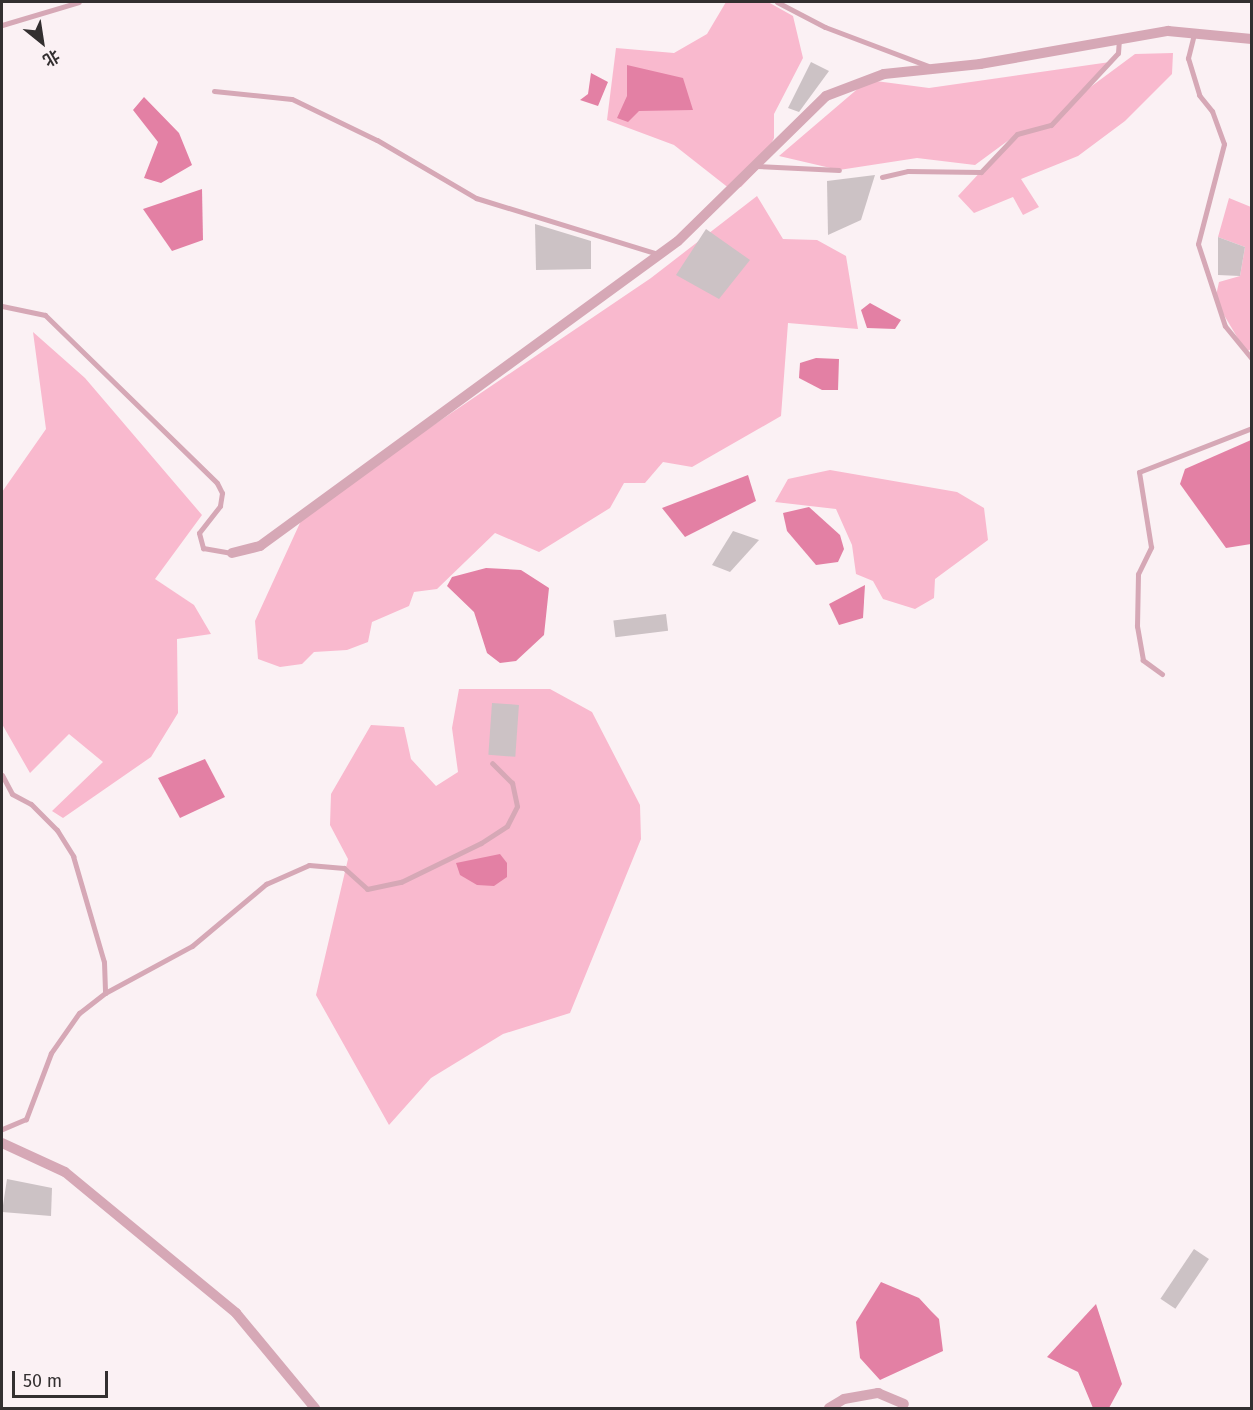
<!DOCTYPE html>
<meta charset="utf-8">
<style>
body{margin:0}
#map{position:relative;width:1253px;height:1410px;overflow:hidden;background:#fbf1f4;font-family:"Fira Sans","Noto Sans SC",sans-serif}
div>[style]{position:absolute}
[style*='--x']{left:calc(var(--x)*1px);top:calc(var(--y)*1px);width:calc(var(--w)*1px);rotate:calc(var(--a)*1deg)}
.green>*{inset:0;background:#f9b9ce}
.water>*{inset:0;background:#e380a4}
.building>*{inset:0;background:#ccc2c5;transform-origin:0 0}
.service>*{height:5px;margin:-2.5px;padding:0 2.5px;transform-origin:2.5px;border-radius:2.5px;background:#d6a8b6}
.minor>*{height:10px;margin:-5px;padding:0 5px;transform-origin:5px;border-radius:5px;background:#d6a8b6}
span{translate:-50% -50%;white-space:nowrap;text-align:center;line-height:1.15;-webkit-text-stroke:4.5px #fbf1f4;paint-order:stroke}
.frame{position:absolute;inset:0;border:3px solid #332f30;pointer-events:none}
.north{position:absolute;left:12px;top:12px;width:60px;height:60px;-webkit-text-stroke:4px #fbf1f4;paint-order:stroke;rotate:150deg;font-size:16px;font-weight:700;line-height:24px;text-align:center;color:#332f30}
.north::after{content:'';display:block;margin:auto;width:21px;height:27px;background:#332f30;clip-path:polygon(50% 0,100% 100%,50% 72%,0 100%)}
.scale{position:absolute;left:12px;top:1371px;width:96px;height:27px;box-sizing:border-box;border:3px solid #332f30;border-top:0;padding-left:8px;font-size:18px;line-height:21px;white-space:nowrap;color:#332f30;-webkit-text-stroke:4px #fbf1f4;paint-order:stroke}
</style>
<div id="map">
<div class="green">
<div style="clip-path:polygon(726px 2px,768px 2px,793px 16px,803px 58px,774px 114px,774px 138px,760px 167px,741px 187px,730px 189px,674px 145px,607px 120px,616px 48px,674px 53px,707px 34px)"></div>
<div style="clip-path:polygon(1173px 53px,1172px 74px,1125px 121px,1078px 156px,1021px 179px,1039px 207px,1023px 215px,1013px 197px,974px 213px,958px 196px,1013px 137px,975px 165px,917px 158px,839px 170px,779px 156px,868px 80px,929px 88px,1110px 62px,1081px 94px,1135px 54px)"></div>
<div style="clip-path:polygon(757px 196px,783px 239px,817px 240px,846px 256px,858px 329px,788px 323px,781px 416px,692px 467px,663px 462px,645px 483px,624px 483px,610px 508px,539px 552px,495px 533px,437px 589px,414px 592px,409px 606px,372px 622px,368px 642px,347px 650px,314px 652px,302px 664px,280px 667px,258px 659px,255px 621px,305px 512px,651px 278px)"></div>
<div style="clip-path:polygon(1229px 198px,1251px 207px,1251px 349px,1246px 352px,1215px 300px,1219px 282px,1240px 276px,1245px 247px,1218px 237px)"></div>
<div style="clip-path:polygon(33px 332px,85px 378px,202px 515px,155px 579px,194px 605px,211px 634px,177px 639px,178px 713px,151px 757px,63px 818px,52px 811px,103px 762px,69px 734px,30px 773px,2px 724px,2px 492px,46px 429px)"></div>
<div style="clip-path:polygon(830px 470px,957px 492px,984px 508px,988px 540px,935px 579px,934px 598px,915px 609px,883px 599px,873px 581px,856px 574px,852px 545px,836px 509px,775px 502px,788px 479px)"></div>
<div style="clip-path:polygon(459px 689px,550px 689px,592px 712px,640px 805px,641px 839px,570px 1013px,503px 1034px,431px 1078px,389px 1125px,316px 995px,348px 859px,330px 825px,331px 794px,371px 725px,404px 727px,411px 759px,436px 786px,458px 772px,452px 728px)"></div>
</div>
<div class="water">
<div style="clip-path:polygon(627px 65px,683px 78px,693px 110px,639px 111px,628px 122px,617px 118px,627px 96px)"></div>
<div style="clip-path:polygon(591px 73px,608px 82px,598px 106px,580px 100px,588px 94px)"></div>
<div style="clip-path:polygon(144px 97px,179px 133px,192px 165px,161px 183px,144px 178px,158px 142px,133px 110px)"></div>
<div style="clip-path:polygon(202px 189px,203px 240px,172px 251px,143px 209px)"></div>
<div style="clip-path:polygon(870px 303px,901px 320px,895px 329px,867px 328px,861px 310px)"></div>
<div style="clip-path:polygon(816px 358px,839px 359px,838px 390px,822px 390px,799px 378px,800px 363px)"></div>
<div style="clip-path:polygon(1251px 440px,1251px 544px,1226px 548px,1180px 484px,1185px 469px)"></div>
<div style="clip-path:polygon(748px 475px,756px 501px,685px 537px,662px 508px)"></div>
<div style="clip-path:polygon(809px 507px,840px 535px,844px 549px,838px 562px,816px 565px,787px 531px,783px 513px)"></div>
<div style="clip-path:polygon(486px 568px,521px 570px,549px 588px,544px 635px,516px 661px,500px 663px,487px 653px,474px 612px,447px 586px,452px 577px)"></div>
<div style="clip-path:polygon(865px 585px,863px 618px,839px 625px,829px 604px)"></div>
<div style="clip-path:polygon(205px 759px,225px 797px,180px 818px,158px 778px)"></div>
<div style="clip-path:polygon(500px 854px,507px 863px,507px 877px,494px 886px,477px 885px,460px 875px,456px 863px)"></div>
<div style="clip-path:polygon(881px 1282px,919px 1298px,931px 1311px,939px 1319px,943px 1351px,880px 1380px,860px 1358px,856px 1322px)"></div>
<div style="clip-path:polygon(1096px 1304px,1122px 1384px,1109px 1408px,1093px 1408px,1078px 1372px,1047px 1357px)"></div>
</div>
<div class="building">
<div style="clip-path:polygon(811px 62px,829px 71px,799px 112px,788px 108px)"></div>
<div style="clip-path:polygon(875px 175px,861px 220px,828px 235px,827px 181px)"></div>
<div style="clip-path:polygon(535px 224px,591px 241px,591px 269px,536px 270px)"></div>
<div style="clip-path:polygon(706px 229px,750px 260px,719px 299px,676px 275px)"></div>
<div style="clip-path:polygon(1218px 237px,1245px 247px,1240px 276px,1218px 275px)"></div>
<div style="clip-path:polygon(733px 531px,759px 540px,730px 572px,712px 565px)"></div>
<div style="left:666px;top:614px;width:17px;height:53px;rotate:83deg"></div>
<div style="left:492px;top:703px;width:27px;height:52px;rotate:4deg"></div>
<div style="clip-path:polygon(7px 1179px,52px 1188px,51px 1216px,2px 1212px)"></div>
<div style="left:1194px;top:1249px;width:18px;height:60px;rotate:34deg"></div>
</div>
<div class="service">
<div style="--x:777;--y:2;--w:54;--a:27.5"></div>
<div style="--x:825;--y:27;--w:110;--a:20.7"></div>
<div style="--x:2;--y:25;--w:80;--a:-16.6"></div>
<div style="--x:1194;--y:34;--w:25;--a:104"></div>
<div style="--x:1188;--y:58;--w:39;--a:73"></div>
<div style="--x:1199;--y:95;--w:21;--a:51"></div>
<div style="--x:1212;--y:111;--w:35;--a:70"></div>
<div style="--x:1224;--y:144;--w:103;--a:104.6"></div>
<div style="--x:1198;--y:244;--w:86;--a:71.8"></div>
<div style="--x:1225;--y:326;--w:43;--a:50.7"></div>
<div style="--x:214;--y:91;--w:78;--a:5.9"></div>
<div style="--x:292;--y:99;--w:94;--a:25.8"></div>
<div style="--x:377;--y:140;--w:115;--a:30.4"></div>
<div style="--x:476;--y:198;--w:190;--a:17.1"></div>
<div style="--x:757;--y:166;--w:82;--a:2.8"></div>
<div style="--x:882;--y:177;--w:27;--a:-13"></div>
<div style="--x:908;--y:171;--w:73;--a:0.8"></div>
<div style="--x:981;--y:172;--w:52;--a:-46.5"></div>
<div style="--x:1017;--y:134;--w:35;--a:-15"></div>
<div style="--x:1051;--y:125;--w:98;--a:-47.1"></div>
<div style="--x:1118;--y:53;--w:14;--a:-86"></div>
<div style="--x:2;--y:306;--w:44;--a:11.8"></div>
<div style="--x:45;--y:315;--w:240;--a:44.3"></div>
<div style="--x:217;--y:483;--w:11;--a:63"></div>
<div style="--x:222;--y:493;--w:13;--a:99"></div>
<div style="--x:220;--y:506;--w:34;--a:128"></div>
<div style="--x:199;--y:533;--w:16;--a:75"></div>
<div style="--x:203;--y:548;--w:29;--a:10"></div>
<div style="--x:1162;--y:674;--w:24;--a:-144"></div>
<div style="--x:1143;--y:660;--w:35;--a:-100"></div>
<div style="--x:1137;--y:626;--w:52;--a:-88.9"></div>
<div style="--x:1138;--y:574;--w:30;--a:-64"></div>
<div style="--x:1151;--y:547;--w:76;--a:-99.1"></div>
<div style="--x:1139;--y:472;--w:121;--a:-21.3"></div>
<div style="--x:2;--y:775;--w:21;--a:62"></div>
<div style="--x:12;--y:794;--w:21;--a:28"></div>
<div style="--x:31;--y:804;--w:37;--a:45"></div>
<div style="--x:57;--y:830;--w:31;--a:58"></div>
<div style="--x:73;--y:856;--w:110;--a:73.7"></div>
<div style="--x:104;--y:962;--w:31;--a:88"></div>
<div style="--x:105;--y:993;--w:33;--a:142"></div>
<div style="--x:79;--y:1013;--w:49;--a:125"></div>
<div style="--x:51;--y:1053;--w:71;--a:110.7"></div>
<div style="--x:26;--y:1119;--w:26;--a:157"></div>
<div style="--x:105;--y:993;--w:99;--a:-28.4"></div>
<div style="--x:192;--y:946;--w:97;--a:-40"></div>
<div style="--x:266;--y:884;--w:47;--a:-23.8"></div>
<div style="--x:309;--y:865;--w:35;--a:5"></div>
<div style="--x:344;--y:868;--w:31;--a:42"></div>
<div style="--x:367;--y:889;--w:35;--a:-12"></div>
<div style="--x:401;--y:882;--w:89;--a:-26"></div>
<div style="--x:481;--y:843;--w:31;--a:-33"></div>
<div style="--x:507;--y:826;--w:22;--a:-63"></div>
<div style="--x:517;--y:806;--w:24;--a:-102"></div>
<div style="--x:512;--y:783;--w:28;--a:-135"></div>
</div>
<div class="minor">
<div style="--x:232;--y:553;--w:29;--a:-14"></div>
<div style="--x:260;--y:546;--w:517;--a:-36.12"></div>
<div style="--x:678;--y:241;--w:207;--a:-44.4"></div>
<div style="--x:826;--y:96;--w:62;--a:-20.8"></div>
<div style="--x:884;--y:74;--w:97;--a:-5.9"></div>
<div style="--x:980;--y:64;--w:191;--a:-10"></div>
<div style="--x:1168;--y:31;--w:84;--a:5.4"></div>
<div style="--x:2;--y:1143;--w:69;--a:24.7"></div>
<div style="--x:65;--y:1172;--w:222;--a:39.5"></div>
<div style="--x:236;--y:1313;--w:124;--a:50.3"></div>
<div style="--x:829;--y:1408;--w:17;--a:-31"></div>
<div style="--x:844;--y:1399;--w:35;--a:-10"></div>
<div style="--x:878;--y:1393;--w:28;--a:23"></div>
</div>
<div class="frame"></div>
<div class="north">北</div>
<div class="scale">50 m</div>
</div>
